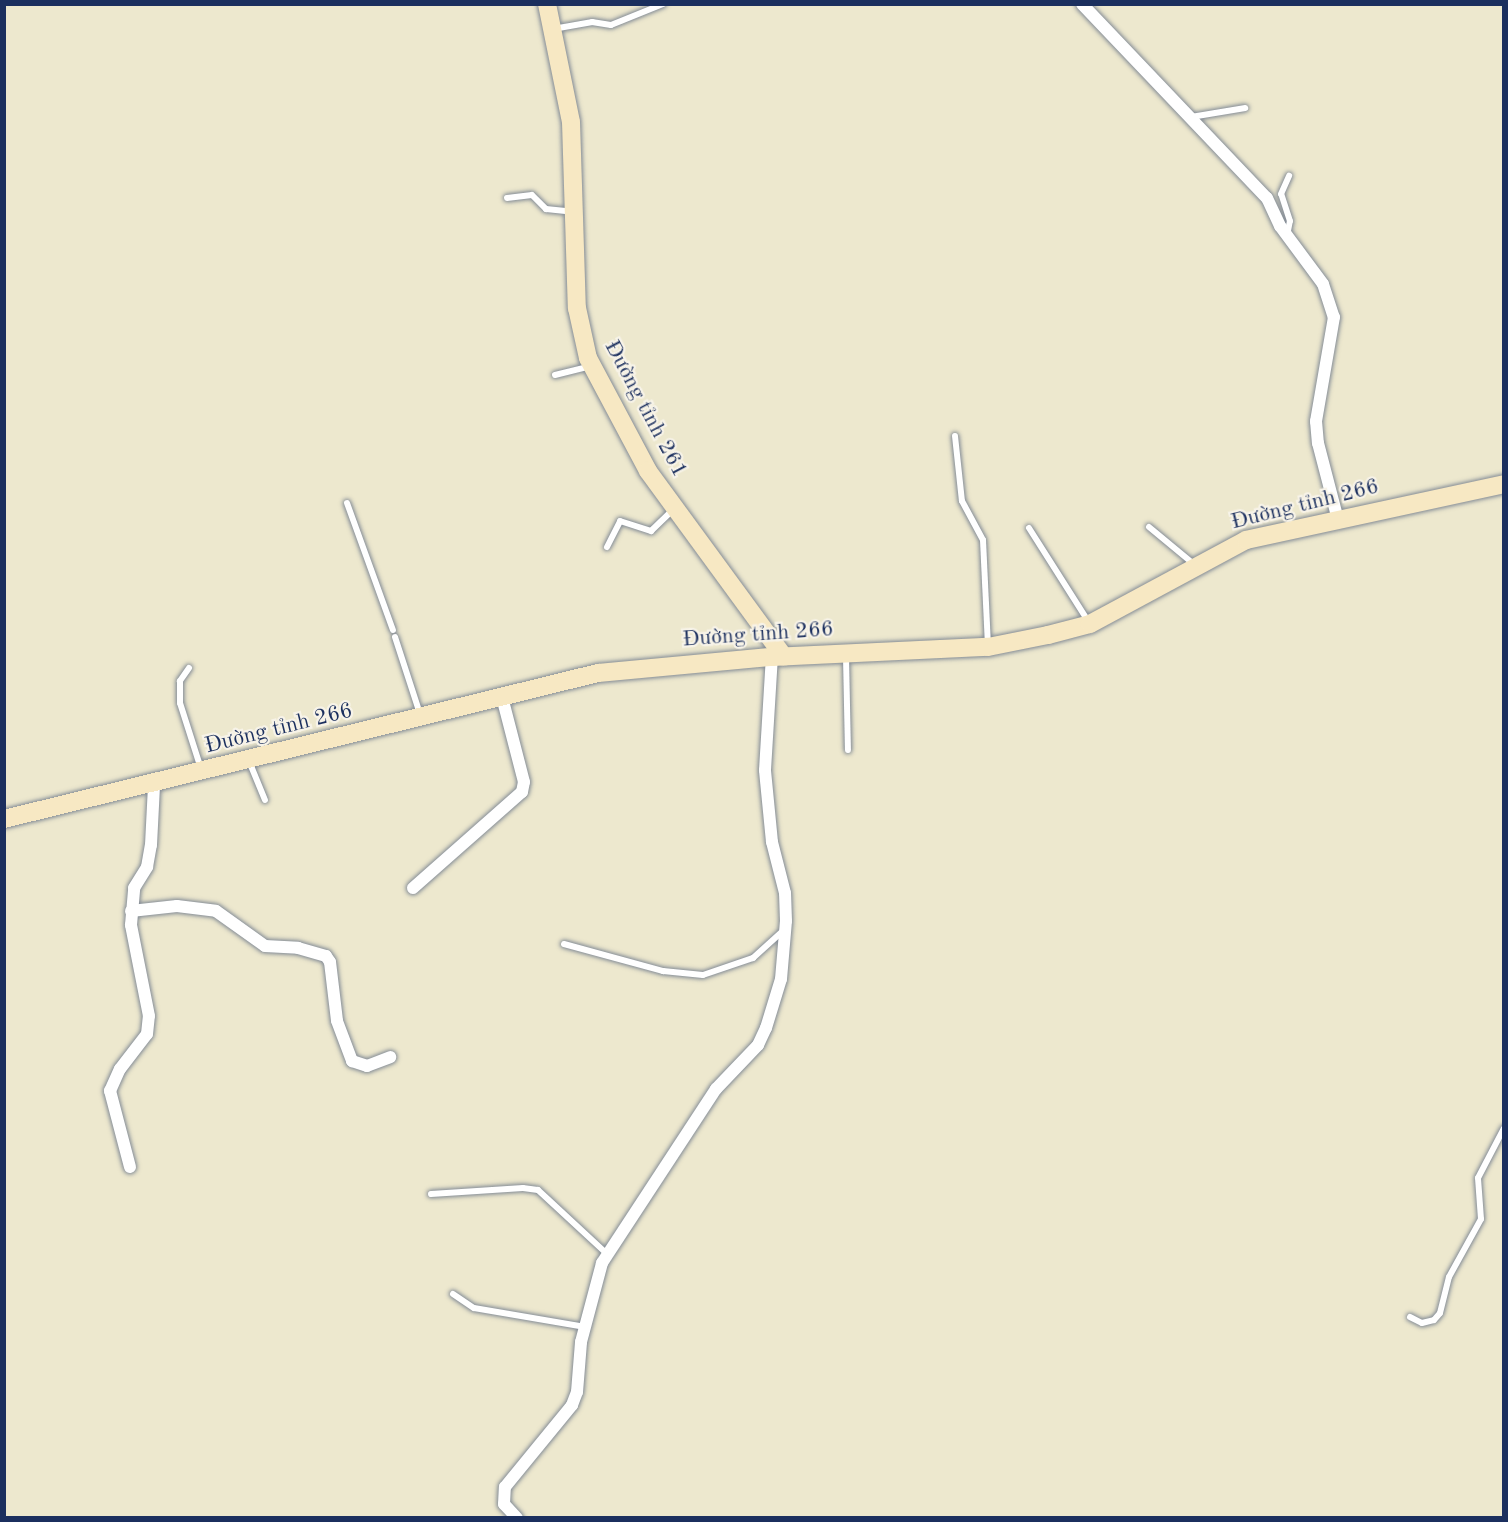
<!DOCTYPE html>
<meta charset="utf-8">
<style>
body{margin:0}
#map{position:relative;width:1508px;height:1522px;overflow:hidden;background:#ede8ce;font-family:"Old Standard TT",serif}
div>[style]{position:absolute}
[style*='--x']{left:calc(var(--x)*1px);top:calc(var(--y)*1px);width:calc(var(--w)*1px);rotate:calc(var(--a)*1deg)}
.roads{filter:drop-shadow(0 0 2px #848c96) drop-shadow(0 0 2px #848c96)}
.lane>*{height:6px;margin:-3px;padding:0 3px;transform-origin:3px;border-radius:3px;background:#fff}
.street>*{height:12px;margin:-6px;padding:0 6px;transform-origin:6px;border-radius:6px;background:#fff}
.secondary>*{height:18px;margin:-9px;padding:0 9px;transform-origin:9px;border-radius:9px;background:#f7e8c3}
span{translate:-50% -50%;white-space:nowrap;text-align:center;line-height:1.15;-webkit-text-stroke:4.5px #f7f3e8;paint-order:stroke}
.street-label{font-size:22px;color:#1b2f5e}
.frame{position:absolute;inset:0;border:6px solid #1b2f5e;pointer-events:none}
</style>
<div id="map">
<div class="roads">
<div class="lane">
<div style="--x:553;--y:29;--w:40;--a:-10"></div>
<div style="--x:592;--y:22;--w:19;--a:9"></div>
<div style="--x:611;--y:25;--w:56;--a:-22"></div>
<div style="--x:1191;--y:117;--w:55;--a:-9.5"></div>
<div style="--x:507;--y:198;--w:25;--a:-7"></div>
<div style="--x:532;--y:195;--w:20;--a:45"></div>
<div style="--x:546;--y:209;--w:27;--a:6"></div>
<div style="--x:1287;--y:236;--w:15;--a:-79"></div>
<div style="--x:1290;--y:221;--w:28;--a:-108"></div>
<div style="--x:1281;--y:194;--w:20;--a:-66"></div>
<div style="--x:555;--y:375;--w:36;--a:-14"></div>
<div style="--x:955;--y:436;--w:65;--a:83.9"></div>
<div style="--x:962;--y:501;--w:44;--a:61.7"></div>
<div style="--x:983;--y:540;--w:106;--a:87.3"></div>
<div style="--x:347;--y:503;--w:135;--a:70.1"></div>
<div style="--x:1149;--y:527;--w:60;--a:39.6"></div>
<div style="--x:1029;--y:528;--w:110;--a:57.6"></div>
<div style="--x:607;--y:547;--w:29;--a:-63"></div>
<div style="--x:620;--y:521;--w:33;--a:18"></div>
<div style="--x:651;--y:531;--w:32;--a:-44"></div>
<div style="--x:395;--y:637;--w:81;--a:72"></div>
<div style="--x:846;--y:657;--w:93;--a:88.8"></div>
<div style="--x:189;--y:668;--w:16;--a:125"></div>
<div style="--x:180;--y:681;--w:22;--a:90"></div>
<div style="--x:180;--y:703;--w:69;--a:72.3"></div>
<div style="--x:249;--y:761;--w:42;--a:67.7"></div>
<div style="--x:564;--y:944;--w:103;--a:15.3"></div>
<div style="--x:663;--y:971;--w:40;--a:5.7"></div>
<div style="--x:703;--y:975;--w:53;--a:-18.8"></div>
<div style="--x:753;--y:958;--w:42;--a:-42.1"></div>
<div style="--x:431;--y:1194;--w:92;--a:-3.7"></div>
<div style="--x:523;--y:1188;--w:15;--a:8"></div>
<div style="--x:538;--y:1190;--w:94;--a:42.8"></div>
<div style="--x:453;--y:1294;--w:25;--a:34"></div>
<div style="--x:474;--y:1308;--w:113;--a:9.7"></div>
<div style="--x:1410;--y:1317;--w:13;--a:27"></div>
<div style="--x:1422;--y:1323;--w:12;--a:-14"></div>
<div style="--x:1434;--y:1320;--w:9;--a:-49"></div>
<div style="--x:1440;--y:1313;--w:37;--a:-76"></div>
<div style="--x:1449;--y:1277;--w:66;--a:-61.1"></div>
<div style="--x:1481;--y:1219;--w:41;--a:-94.2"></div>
<div style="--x:1478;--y:1178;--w:56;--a:-62.5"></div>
</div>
<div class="street">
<div style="--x:1082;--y:4;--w:268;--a:46.4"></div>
<div style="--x:1267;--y:198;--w:31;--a:65"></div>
<div style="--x:1280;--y:226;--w:72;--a:53.4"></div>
<div style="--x:1323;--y:284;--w:35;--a:72"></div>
<div style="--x:1334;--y:317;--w:106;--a:99.8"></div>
<div style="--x:1316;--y:421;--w:22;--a:85"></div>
<div style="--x:1318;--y:443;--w:80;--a:75.4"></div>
<div style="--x:413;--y:888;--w:145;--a:-41.4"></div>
<div style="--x:522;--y:792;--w:10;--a:-79"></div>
<div style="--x:524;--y:782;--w:88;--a:-104.5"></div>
<div style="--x:131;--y:911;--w:46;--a:-6.2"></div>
<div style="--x:177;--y:906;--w:39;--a:7"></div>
<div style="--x:216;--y:911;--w:60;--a:35.5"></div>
<div style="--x:265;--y:946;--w:33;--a:3"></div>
<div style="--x:298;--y:948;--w:29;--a:16"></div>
<div style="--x:326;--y:956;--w:7;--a:56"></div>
<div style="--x:330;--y:962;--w:59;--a:83.2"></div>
<div style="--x:337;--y:1021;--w:43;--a:69.4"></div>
<div style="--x:352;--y:1061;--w:16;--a:18"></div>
<div style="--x:367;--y:1066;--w:25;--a:-21"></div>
<div style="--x:130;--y:1167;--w:79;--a:-104.7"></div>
<div style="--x:110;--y:1091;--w:24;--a:-66"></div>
<div style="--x:120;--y:1069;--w:44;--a:-52.4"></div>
<div style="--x:147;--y:1034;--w:18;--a:-84"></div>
<div style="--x:149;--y:1016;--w:93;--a:-101.2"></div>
<div style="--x:131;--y:925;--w:37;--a:-85"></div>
<div style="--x:134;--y:888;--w:25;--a:-58"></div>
<div style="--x:147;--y:867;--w:22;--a:-80"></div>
<div style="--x:151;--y:845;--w:60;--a:-87.1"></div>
<div style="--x:517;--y:1518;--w:19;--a:-133"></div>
<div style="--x:504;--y:1504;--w:17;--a:-87"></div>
<div style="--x:505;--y:1487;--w:106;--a:-50.7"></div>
<div style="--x:572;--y:1405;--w:14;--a:-69"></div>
<div style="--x:577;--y:1392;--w:50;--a:-85.4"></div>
<div style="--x:581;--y:1342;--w:82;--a:-75.1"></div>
<div style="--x:602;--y:1263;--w:208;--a:-56.8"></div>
<div style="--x:716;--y:1089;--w:61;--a:-46.3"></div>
<div style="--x:758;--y:1045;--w:19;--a:-65"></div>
<div style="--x:766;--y:1028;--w:51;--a:-73"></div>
<div style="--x:781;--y:979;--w:58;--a:-85.1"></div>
<div style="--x:786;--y:921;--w:28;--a:-92"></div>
<div style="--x:785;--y:893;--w:53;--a:-104.3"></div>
<div style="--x:772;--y:842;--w:72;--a:-95.6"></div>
<div style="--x:765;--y:770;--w:113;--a:-86.5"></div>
</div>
<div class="secondary">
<div style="--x:547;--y:4;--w:120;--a:78.5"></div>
<div style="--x:571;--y:122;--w:186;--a:88.2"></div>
<div style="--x:577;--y:308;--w:51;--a:77.6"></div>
<div style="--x:588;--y:358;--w:128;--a:62"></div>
<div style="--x:648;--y:471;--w:230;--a:53.8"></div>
<div style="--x:4;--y:819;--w:612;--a:-13.81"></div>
<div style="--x:598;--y:673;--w:175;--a:-5.3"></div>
<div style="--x:772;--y:657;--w:216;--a:-2.7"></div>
<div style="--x:988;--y:647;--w:61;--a:-11.3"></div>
<div style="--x:1048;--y:635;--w:43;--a:-14.7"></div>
<div style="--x:1090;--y:624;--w:177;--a:-28.3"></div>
<div style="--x:1246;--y:540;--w:264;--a:-12.2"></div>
</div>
</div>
<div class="street-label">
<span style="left:645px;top:409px;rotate:62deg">Đường tỉnh 261</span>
<span style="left:1305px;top:505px;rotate:-14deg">Đường tỉnh 266</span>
<span style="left:758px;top:635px;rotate:-4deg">Đường tỉnh 266</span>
<span style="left:279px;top:729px;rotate:-14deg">Đường tỉnh 266</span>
</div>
<div class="frame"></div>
</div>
